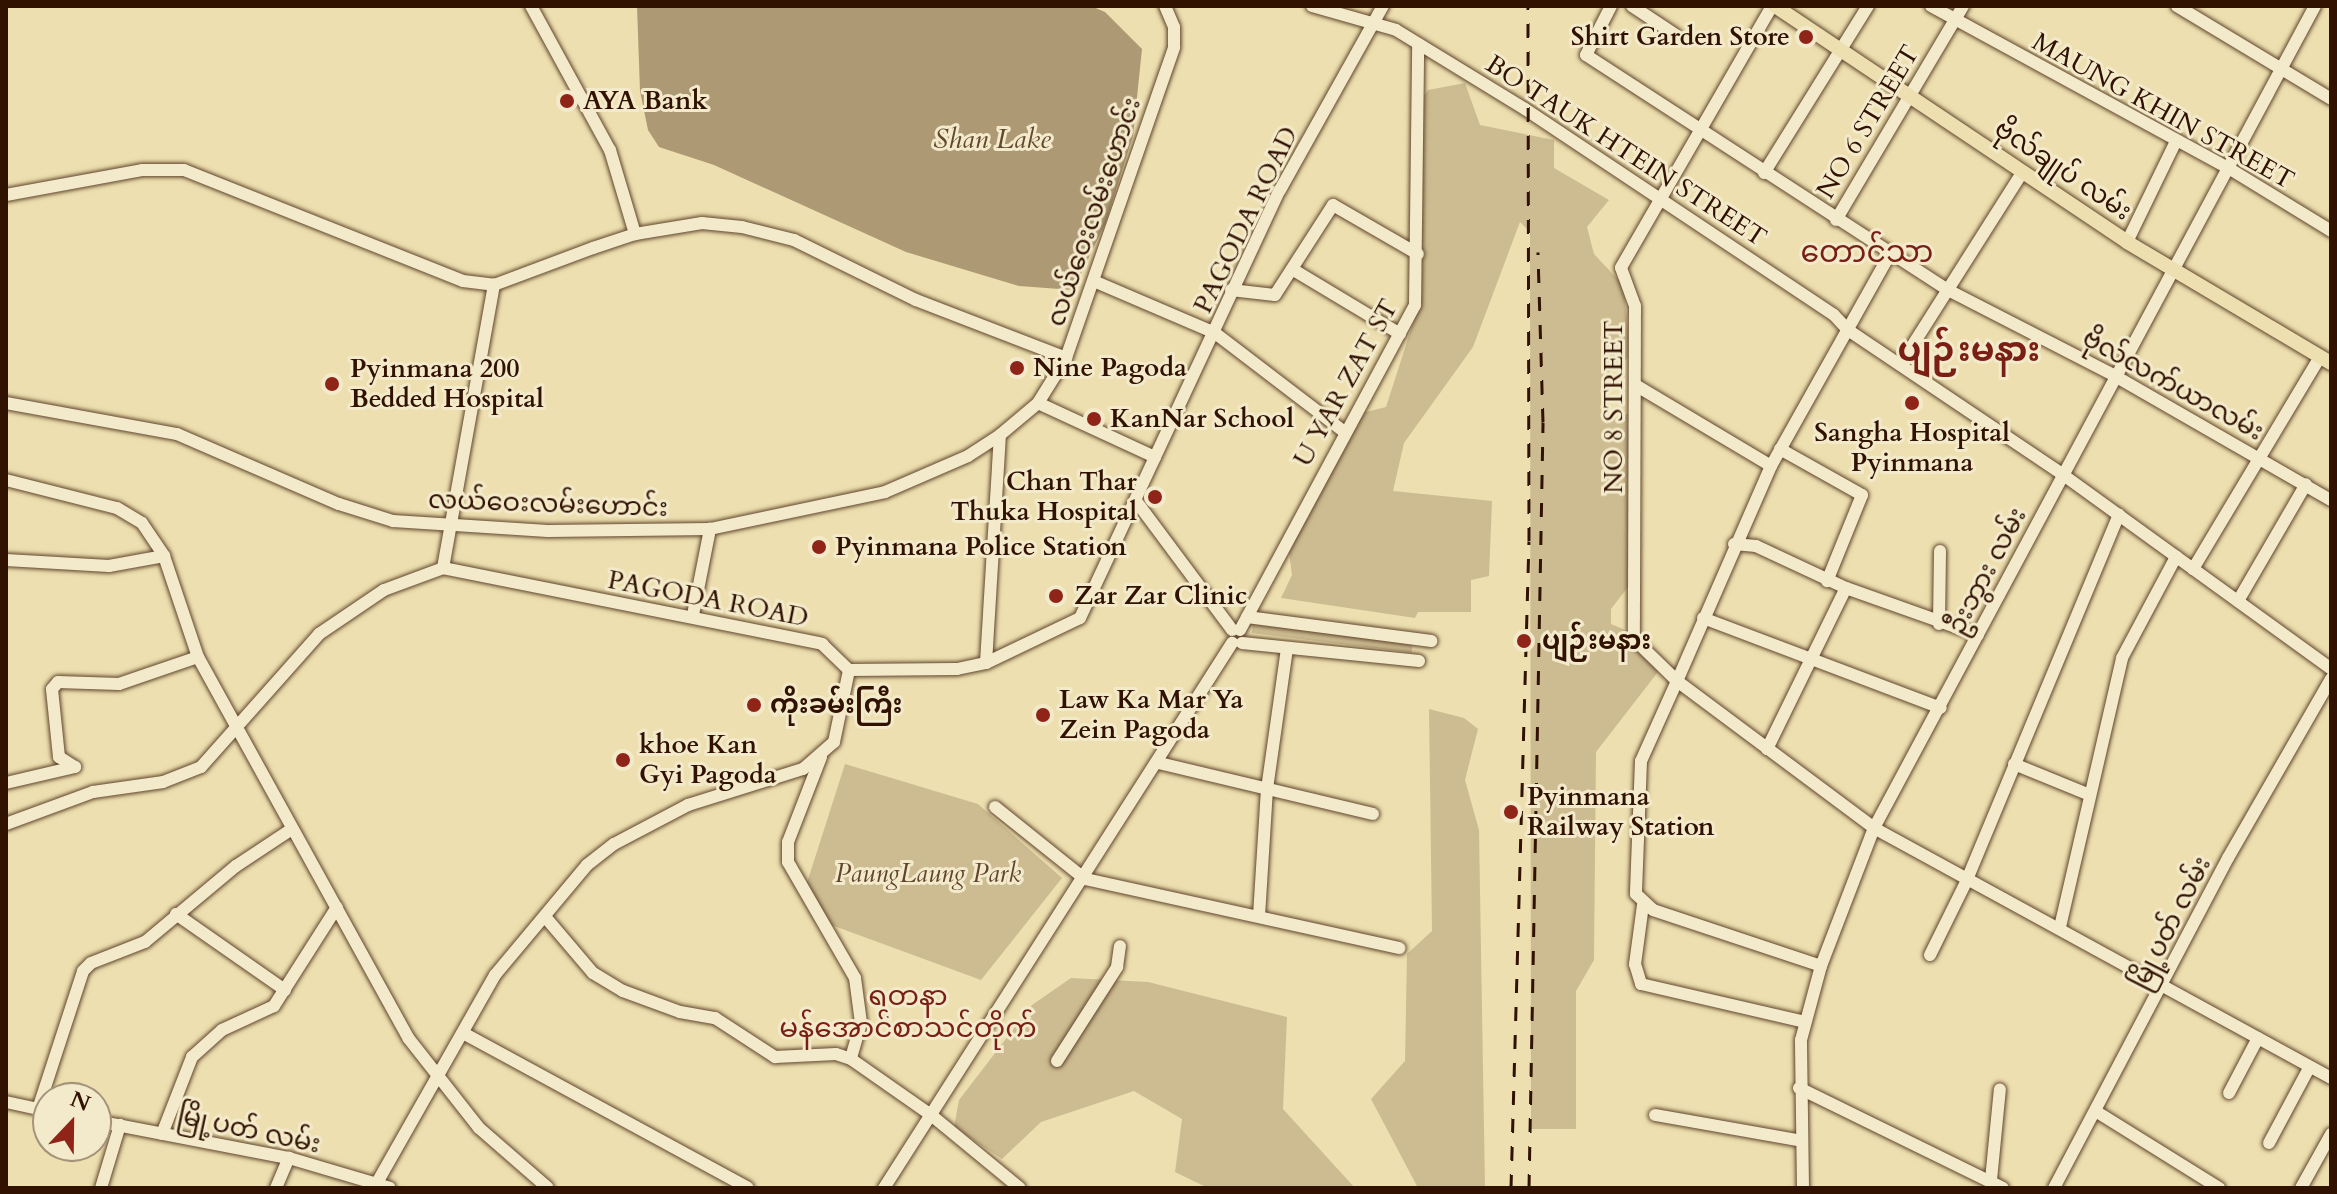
<!DOCTYPE html>
<meta charset="utf-8">
<style>
body{margin:0}
#map{position:relative;width:2337px;height:1194px;overflow:hidden;background:#eddfaf;font-family:Cardo,"Noto Sans Myanmar",serif}
div>[style]{position:absolute}
[style*='--x']{left:calc(var(--x)*1px);top:calc(var(--y)*1px);width:calc(var(--w)*1px);rotate:calc(var(--a)*1deg)}
.green>*{inset:0;background:#cdbc91;transform-origin:0 0}
.water>*{inset:0;background:#ad9974}
.roads{filter:drop-shadow(0 0 2px #60452c) drop-shadow(0 0 2px #60452c)}
.minor>*{height:12px;margin:-6px;padding:0 6px;transform-origin:6px;border-radius:6px;background:#f3eacb}
.major>*{height:14px;margin:-7px;padding:0 7px;transform-origin:7px;border-radius:7px;background:#eddfaf}
.rail>*{height:3px;margin-top:-1.5px;transform-origin:0;background:repeating-linear-gradient(90deg,#311201 0 14px,transparent 0 28px)}
.dots>*{width:22px;height:22px;translate:-50% -50%;box-sizing:border-box;border:4px solid #f3eacb;border-radius:50%}
span{translate:-50% -50%;white-space:nowrap;text-align:center;line-height:1.15;-webkit-text-stroke:6px #f3eacb;paint-order:stroke}
.poi-label{font-size:26px;color:#311201;font-weight:700}
.right{translate:-100% -50%;text-align:right}
.left{translate:0 -50%;text-align:left}
.street-label{font-size:26px;color:#311201}
.park-label{font-size:26px;color:#60452c;font-style:italic}
.water-label{font-size:28px;color:#63482f;font-style:italic}
.neighbourhood-label{font-size:28px;color:#7a1f14}
.quarter-label{font-size:30px;color:#7a1f14}
.district-label{font-size:34px;color:#7a1f14;font-weight:700}
.frame{position:absolute;inset:0;border:8px solid #311201;pointer-events:none}
.north{position:absolute;left:32px;top:1082px;width:80px;height:80px;box-sizing:border-box;background:#f3eacb;border:2px solid #a5947a;border-radius:50%;rotate:22deg;font-size:22px;font-weight:700;line-height:32px;text-align:center;color:#311201}
.north::after{content:'';display:block;margin:auto;width:28px;height:36px;background:#8f2418;clip-path:polygon(50% 0,100% 100%,50% 72%,0 100%)}
</style>
<div id="map">
<div class="green">
<div style="clip-path:polygon(1465px 83px,1480px 125px,1554px 140px,1554px 168px,1609px 200px,1587px 227px,1594px 254px,1623px 285px,1631px 356px,1609px 372px,1608px 420px,1634px 412px,1628px 587px,1611px 609px,1611px 624px,1635px 634px,1661px 668px,1596px 752px,1594px 960px,1576px 991px,1576px 1129px,1531px 1129px,1530px 232px,1520px 222px,1473px 347px,1404px 443px,1393px 491px,1492px 501px,1489px 576px,1471px 580px,1471px 612px,1418px 612px,1415px 618px,1281px 598px,1292px 575px,1289px 552px,1358px 414px,1386px 407px,1422px 295px,1423px 97px,1428px 90px)"></div>
<div style="left:1253px;top:624px;width:161px;height:9px;rotate:7deg"></div>
<div style="clip-path:polygon(1429px 709px,1464px 718px,1478px 729px,1465px 780px,1479px 830px,1485px 1188px,1418px 1188px,1371px 1099px,1405px 1061px,1407px 954px,1432px 931px)"></div>
<div style="clip-path:polygon(845px 764px,978px 804px,1062px 878px,981px 980px,826px 923px,805px 889px)"></div>
<div style="clip-path:polygon(1071px 978px,1148px 982px,1287px 1017px,1283px 1109px,1355px 1188px,1208px 1188px,1175px 1172px,1182px 1119px,1134px 1091px,1041px 1122px,1002px 1159px,954px 1127px,959px 1100px,1032px 1005px)"></div>
</div>
<div class="water">
<div style="clip-path:polygon(637px 6px,1091px 6px,1105px 12px,1142px 49px,1133px 136px,1105px 224px,1073px 290px,1019px 286px,906px 252px,714px 165px,659px 147px,648px 130px,640px 91px)"></div>
</div>
<div class="roads">
<div class="minor">
<div style="--x:531;--y:6;--w:164;--a:61.3"></div>
<div style="--x:610;--y:150;--w:88;--a:73.4"></div>
<div style="--x:1312;--y:6;--w:87;--a:15.9"></div>
<div style="--x:1396;--y:30;--w:151;--a:31.5"></div>
<div style="--x:1525;--y:109;--w:371;--a:33.7"></div>
<div style="--x:1834;--y:315;--w:21;--a:47"></div>
<div style="--x:1848;--y:330;--w:258;--a:33.9"></div>
<div style="--x:2062;--y:474;--w:332;--a:35.9"></div>
<div style="--x:1611;--y:6;--w:55;--a:117"></div>
<div style="--x:1586;--y:55;--w:432;--a:33"></div>
<div style="--x:1948;--y:290;--w:188;--a:27.2"></div>
<div style="--x:2115;--y:376;--w:249;--a:29.9"></div>
<div style="--x:1632;--y:6;--w:53;--a:33.4"></div>
<div style="--x:1772;--y:6;--w:302;--a:120"></div>
<div style="--x:1621;--y:268;--w:40;--a:69.8"></div>
<div style="--x:1635;--y:306;--w:333;--a:90.2"></div>
<div style="--x:1634;--y:639;--w:60;--a:44.3"></div>
<div style="--x:1677;--y:681;--w:88;--a:114.2"></div>
<div style="--x:1641;--y:761;--w:133;--a:92.2"></div>
<div style="--x:1636;--y:894;--w:23;--a:43"></div>
<div style="--x:1653;--y:910;--w:177;--a:18.4"></div>
<div style="--x:1931;--y:6;--w:341;--a:28.6"></div>
<div style="--x:2230;--y:169;--w:119;--a:31.5"></div>
<div style="--x:2177;--y:6;--w:180;--a:31.1"></div>
<div style="--x:1764;--y:173;--w:197;--a:-58.1"></div>
<div style="--x:6;--y:195;--w:138;--a:-10.4"></div>
<div style="--x:142;--y:170;--w:42;--a:0"></div>
<div style="--x:184;--y:170;--w:300;--a:21.7"></div>
<div style="--x:463;--y:281;--w:31;--a:7"></div>
<div style="--x:1836;--y:220;--w:249;--a:-59.3"></div>
<div style="--x:2127;--y:242;--w:112;--a:-64.1"></div>
<div style="--x:1890;--y:254;--w:243;--a:119.3"></div>
<div style="--x:1771;--y:466;--w:235;--a:113.6"></div>
<div style="--x:1677;--y:681;--w:246;--a:36.7"></div>
<div style="--x:1874;--y:828;--w:521;--a:28.68"></div>
<div style="--x:1292;--y:269;--w:126;--a:31"></div>
<div style="--x:1096;--y:282;--w:129;--a:23.2"></div>
<div style="--x:1215;--y:333;--w:161;--a:37.4"></div>
<div style="--x:1231;--y:290;--w:44;--a:6.5"></div>
<div style="--x:1275;--y:295;--w:107;--a:-57.2"></div>
<div style="--x:1333;--y:205;--w:98;--a:30"></div>
<div style="--x:1902;--y:362;--w:224;--a:-57.6"></div>
<div style="--x:1637;--y:386;--w:156;--a:30.8"></div>
<div style="--x:6;--y:403;--w:174;--a:10.3"></div>
<div style="--x:177;--y:434;--w:176;--a:23.4"></div>
<div style="--x:339;--y:504;--w:57;--a:17.5"></div>
<div style="--x:393;--y:521;--w:155;--a:3.7"></div>
<div style="--x:548;--y:531;--w:162;--a:-0.7"></div>
<div style="--x:710;--y:529;--w:179;--a:-11.9"></div>
<div style="--x:885;--y:492;--w:90;--a:-23.4"></div>
<div style="--x:968;--y:456;--w:38;--a:-33"></div>
<div style="--x:1000;--y:435;--w:50;--a:-40.1"></div>
<div style="--x:1038;--y:403;--w:53;--a:-58.1"></div>
<div style="--x:1066;--y:358;--w:329;--a:-70.8"></div>
<div style="--x:1174;--y:47;--w:20;--a:-90"></div>
<div style="--x:1174;--y:27;--w:23;--a:-113"></div>
<div style="--x:1038;--y:403;--w:129;--a:24.8"></div>
<div style="--x:1780;--y:449;--w:94;--a:29.3"></div>
<div style="--x:1862;--y:495;--w:93;--a:112.1"></div>
<div style="--x:6;--y:480;--w:114;--a:14.2"></div>
<div style="--x:117;--y:508;--w:29;--a:31"></div>
<div style="--x:142;--y:523;--w:40;--a:56"></div>
<div style="--x:1136;--y:501;--w:161;--a:53.3"></div>
<div style="--x:1734;--y:544;--w:22;--a:5"></div>
<div style="--x:1756;--y:546;--w:99;--a:25"></div>
<div style="--x:1846;--y:588;--w:140;--a:19.6"></div>
<div style="--x:6;--y:560;--w:103;--a:3.3"></div>
<div style="--x:109;--y:566;--w:56;--a:-10.3"></div>
<div style="--x:164;--y:556;--w:107;--a:71.4"></div>
<div style="--x:198;--y:657;--w:436;--a:61.1"></div>
<div style="--x:409;--y:1039;--w:113;--a:51.8"></div>
<div style="--x:479;--y:1128;--w:91;--a:41"></div>
<div style="--x:443;--y:568;--w:288;--a:-79.8"></div>
<div style="--x:494;--y:285;--w:106;--a:-20.5"></div>
<div style="--x:593;--y:248;--w:44;--a:-18.4"></div>
<div style="--x:635;--y:234;--w:68;--a:-9.3"></div>
<div style="--x:702;--y:223;--w:40;--a:5.7"></div>
<div style="--x:742;--y:227;--w:54;--a:14"></div>
<div style="--x:794;--y:240;--w:136;--a:26.2"></div>
<div style="--x:916;--y:300;--w:161;--a:21.1"></div>
<div style="--x:2193;--y:569;--w:247;--a:-59.1"></div>
<div style="--x:2238;--y:601;--w:135;--a:-59.8"></div>
<div style="--x:693;--y:615;--w:88;--a:-78.8"></div>
<div style="--x:1247;--y:617;--w:186;--a:7.4"></div>
<div style="--x:1703;--y:618;--w:254;--a:20.7"></div>
<div style="--x:1939;--y:624;--w:73;--a:-89.2"></div>
<div style="--x:1240;--y:630;--w:369;--a:-61.7"></div>
<div style="--x:1415;--y:305;--w:261;--a:-89.3"></div>
<div style="--x:1242;--y:643;--w:178;--a:5.8"></div>
<div style="--x:986;--y:663;--w:228;--a:-86.5"></div>
<div style="--x:1767;--y:749;--w:179;--a:-63.9"></div>
<div style="--x:821;--y:757;--w:91;--a:111.2"></div>
<div style="--x:788;--y:842;--w:20;--a:90"></div>
<div style="--x:788;--y:862;--w:134;--a:60"></div>
<div style="--x:855;--y:978;--w:45;--a:82.4"></div>
<div style="--x:861;--y:1023;--w:37;--a:106"></div>
<div style="--x:1159;--y:763;--w:220;--a:13.4"></div>
<div style="--x:2014;--y:764;--w:82;--a:22.2"></div>
<div style="--x:75;--y:767;--w:19;--a:-148"></div>
<div style="--x:59;--y:757;--w:68;--a:-95.9"></div>
<div style="--x:52;--y:689;--w:9;--a:-49"></div>
<div style="--x:58;--y:682;--w:61;--a:1.9"></div>
<div style="--x:119;--y:684;--w:83;--a:-18.9"></div>
<div style="--x:6;--y:783;--w:71;--a:-13.1"></div>
<div style="--x:995;--y:807;--w:115;--a:38.7"></div>
<div style="--x:1085;--y:879;--w:322;--a:12.4"></div>
<div style="--x:6;--y:824;--w:93;--a:-20.2"></div>
<div style="--x:93;--y:792;--w:71;--a:-8.1"></div>
<div style="--x:163;--y:782;--w:41;--a:-21.5"></div>
<div style="--x:201;--y:767;--w:178;--a:-48.4"></div>
<div style="--x:319;--y:634;--w:78;--a:-34.1"></div>
<div style="--x:384;--y:590;--w:63;--a:-20.4"></div>
<div style="--x:443;--y:568;--w:387;--a:11.3"></div>
<div style="--x:822;--y:644;--w:37;--a:44"></div>
<div style="--x:849;--y:670;--w:108;--a:-0.5"></div>
<div style="--x:957;--y:669;--w:30;--a:-12"></div>
<div style="--x:986;--y:663;--w:104;--a:-25.6"></div>
<div style="--x:1080;--y:618;--w:472;--a:-65"></div>
<div style="--x:1280;--y:190;--w:211;--a:-60.8"></div>
<div style="--x:1643;--y:905;--w:60;--a:97.7"></div>
<div style="--x:1635;--y:964;--w:21;--a:73"></div>
<div style="--x:1641;--y:984;--w:168;--a:13"></div>
<div style="--x:176;--y:914;--w:133;--a:34.9"></div>
<div style="--x:1259;--y:916;--w:127;--a:-86.4"></div>
<div style="--x:1267;--y:789;--w:142;--a:-81.9"></div>
<div style="--x:547;--y:919;--w:71;--a:49.6"></div>
<div style="--x:593;--y:973;--w:35;--a:31"></div>
<div style="--x:623;--y:991;--w:61;--a:20.2"></div>
<div style="--x:680;--y:1012;--w:36;--a:10"></div>
<div style="--x:715;--y:1018;--w:72;--a:33"></div>
<div style="--x:775;--y:1057;--w:61;--a:-2.8"></div>
<div style="--x:836;--y:1054;--w:16;--a:18"></div>
<div style="--x:851;--y:1059;--w:98;--a:35"></div>
<div style="--x:931;--y:1115;--w:115;--a:39.4"></div>
<div style="--x:2060;--y:927;--w:276;--a:-77"></div>
<div style="--x:2122;--y:658;--w:115;--a:-61.9"></div>
<div style="--x:1930;--y:955;--w:81;--a:-63.7"></div>
<div style="--x:1966;--y:882;--w:398;--a:-67.4"></div>
<div style="--x:463;--y:1033;--w:324;--a:28.5"></div>
<div style="--x:1057;--y:1061;--w:112;--a:-57.4"></div>
<div style="--x:1117;--y:967;--w:21;--a:-82"></div>
<div style="--x:1799;--y:1088;--w:227;--a:26.1"></div>
<div style="--x:2229;--y:1093;--w:62;--a:-62.2"></div>
<div style="--x:6;--y:1102;--w:43;--a:12.1"></div>
<div style="--x:38;--y:1109;--w:145;--a:-71.9"></div>
<div style="--x:83;--y:971;--w:11;--a:-45"></div>
<div style="--x:91;--y:963;--w:58;--a:-21.3"></div>
<div style="--x:145;--y:942;--w:119;--a:-39.9"></div>
<div style="--x:236;--y:866;--w:67;--a:-33.5"></div>
<div style="--x:2097;--y:1112;--w:144;--a:31.9"></div>
<div style="--x:1655;--y:1115;--w:149;--a:10"></div>
<div style="--x:96;--y:1121;--w:197;--a:10.9"></div>
<div style="--x:289;--y:1158;--w:105;--a:16.5"></div>
<div style="--x:162;--y:1134;--w:83;--a:-68.7"></div>
<div style="--x:192;--y:1057;--w:40;--a:-42"></div>
<div style="--x:222;--y:1030;--w:57;--a:-24.8"></div>
<div style="--x:274;--y:1006;--w:117;--a:-57.5"></div>
<div style="--x:2269;--y:1143;--w:85;--a:-61.9"></div>
<div style="--x:1991;--y:1180;--w:91;--a:-84.4"></div>
<div style="--x:101;--y:1188;--w:66;--a:-73.2"></div>
<div style="--x:276;--y:1188;--w:33;--a:-67"></div>
<div style="--x:374;--y:1188;--w:245;--a:-60.4"></div>
<div style="--x:495;--y:975;--w:143;--a:-50.1"></div>
<div style="--x:587;--y:865;--w:34;--a:-38"></div>
<div style="--x:614;--y:844;--w:84;--a:-27.8"></div>
<div style="--x:688;--y:805;--w:121;--a:-17.4"></div>
<div style="--x:803;--y:769;--w:41;--a:-41.1"></div>
<div style="--x:834;--y:742;--w:74;--a:-78.2"></div>
<div style="--x:884;--y:1188;--w:647;--a:-57.44"></div>
<div style="--x:1803;--y:1188;--w:148;--a:-90.8"></div>
<div style="--x:1801;--y:1040;--w:77;--a:-74.9"></div>
<div style="--x:1821;--y:966;--w:148;--a:-69"></div>
<div style="--x:1874;--y:828;--w:933;--a:-61.79"></div>
<div style="--x:2054;--y:1188;--w:373;--a:-62.2"></div>
<div style="--x:2228;--y:858;--w:207;--a:-60.1"></div>
<div style="--x:2301;--y:1188;--w:62;--a:-60.9"></div>
</div>
<div class="major">
<div style="--x:1775;--y:6;--w:424;--a:33.8"></div>
<div style="--x:2127;--y:242;--w:237;--a:30.7"></div>
</div>
</div>
<div class="rail">
<div style="--x:1511;--y:1188;--w:647;--a:-88.41"></div>
<div style="--x:1529;--y:541;--w:535;--a:-90.11"></div>
<div style="--x:1529;--y:1188;--w:766;--a:-88.95"></div>
<div style="--x:1543;--y:422;--w:170;--a:-91.7"></div>
</div>
<div class="dots">
<div style="left:1806px;top:37px;background:#8f2418"></div>
<div style="left:567px;top:101px;background:#8f2418"></div>
<div style="left:1017px;top:368px;background:#8f2418"></div>
<div style="left:332px;top:384px;background:#8f2418"></div>
<div style="left:1912px;top:403px;background:#8f2418"></div>
<div style="left:1094px;top:419px;background:#8f2418"></div>
<div style="left:1155px;top:497px;background:#8f2418"></div>
<div style="left:819px;top:547px;background:#8f2418"></div>
<div style="left:1056px;top:596px;background:#8f2418"></div>
<div style="left:1524px;top:641px;background:#8f2418"></div>
<div style="left:754px;top:705px;background:#8f2418"></div>
<div style="left:1043px;top:715px;background:#8f2418"></div>
<div style="left:623px;top:760px;background:#8f2418"></div>
<div style="left:1511px;top:812px;background:#8f2418"></div>
</div>
<div class="poi-label">
<span class="right" style="left:1790px;top:37px">Shirt Garden Store</span>
<span class="left" style="left:583px;top:101px">AYA Bank</span>
<span class="left" style="left:1033px;top:368px">Nine Pagoda</span>
<span class="left" style="left:350px;top:384px">Pyinmana 200<br>Bedded Hospital</span>
<span class="left" style="left:1110px;top:419px">KanNar School</span>
<span style="left:1912px;top:448px">Sangha Hospital<br>Pyinmana</span>
<span class="right" style="left:1137px;top:497px">Chan Thar<br>Thuka Hospital</span>
<span class="left" style="left:835px;top:547px">Pyinmana Police Station</span>
<span class="left" style="left:1074px;top:596px">Zar Zar Clinic</span>
<span class="left" style="left:1542px;top:641px">ပျဉ်းမနား</span>
<span class="left" style="left:1059px;top:715px">Law Ka Mar Ya<br>Zein Pagoda</span>
<span class="left" style="left:770px;top:705px">ကိုးခမ်းကြီး</span>
<span class="left" style="left:639px;top:760px">khoe Kan<br>Gyi Pagoda</span>
<span class="left" style="left:1527px;top:812px">Pyinmana<br>Railway Station</span>
</div>
<div class="street-label">
<span style="left:2163px;top:111px;rotate:29deg">MAUNG KHIN STREET</span>
<span style="left:1868px;top:122px;rotate:-59deg">NO 6 STREET</span>
<span style="left:1626px;top:151px;rotate:33deg">BO TAUK HTEIN STREET</span>
<span style="left:2063px;top:170px;rotate:34deg">ဗိုလ်ချုပ် လမ်း</span>
<span style="left:1094px;top:212px;rotate:-71deg">လယ်ဝေးလမ်းဟောင်း</span>
<span style="left:1246px;top:220px;rotate:-64deg">PAGODA ROAD</span>
<span style="left:1346px;top:383px;rotate:-61deg">U YAR ZAT ST</span>
<span style="left:2173px;top:385px;rotate:29deg">ဗိုလ်လက်ယာလမ်း</span>
<span style="left:1614px;top:407px;rotate:-90deg">NO 8 STREET</span>
<span style="left:548px;top:504px;rotate:2deg">လယ်ဝေးလမ်းဟောင်း</span>
<span style="left:1987px;top:571px;rotate:-62deg">ဦးဘွား လမ်း</span>
<span style="left:708px;top:599px;rotate:11deg">PAGODA ROAD</span>
<span style="left:2171px;top:923px;rotate:-63deg">မြို့ပတ် လမ်း</span>
<span style="left:249px;top:1130px;rotate:12deg">မြို့ပတ် လမ်း</span>
</div>
<div class="park-label">
<span style="left:928px;top:874px">PaungLaung Park</span>
</div>
<div class="water-label">
<span style="left:992px;top:139px">Shan Lake</span>
</div>
<div class="neighbourhood-label">
<span style="left:908px;top:1012px">ရတနာ<br>မန်အောင်စာသင်တိုက်</span>
</div>
<div class="quarter-label">
<span style="left:1867px;top:253px">တောင်သာ</span>
</div>
<div class="district-label">
<span style="left:1969px;top:351px">ပျဉ်းမနား</span>
</div>
<div class="frame"></div>
<div class="north">N</div>
</div>
